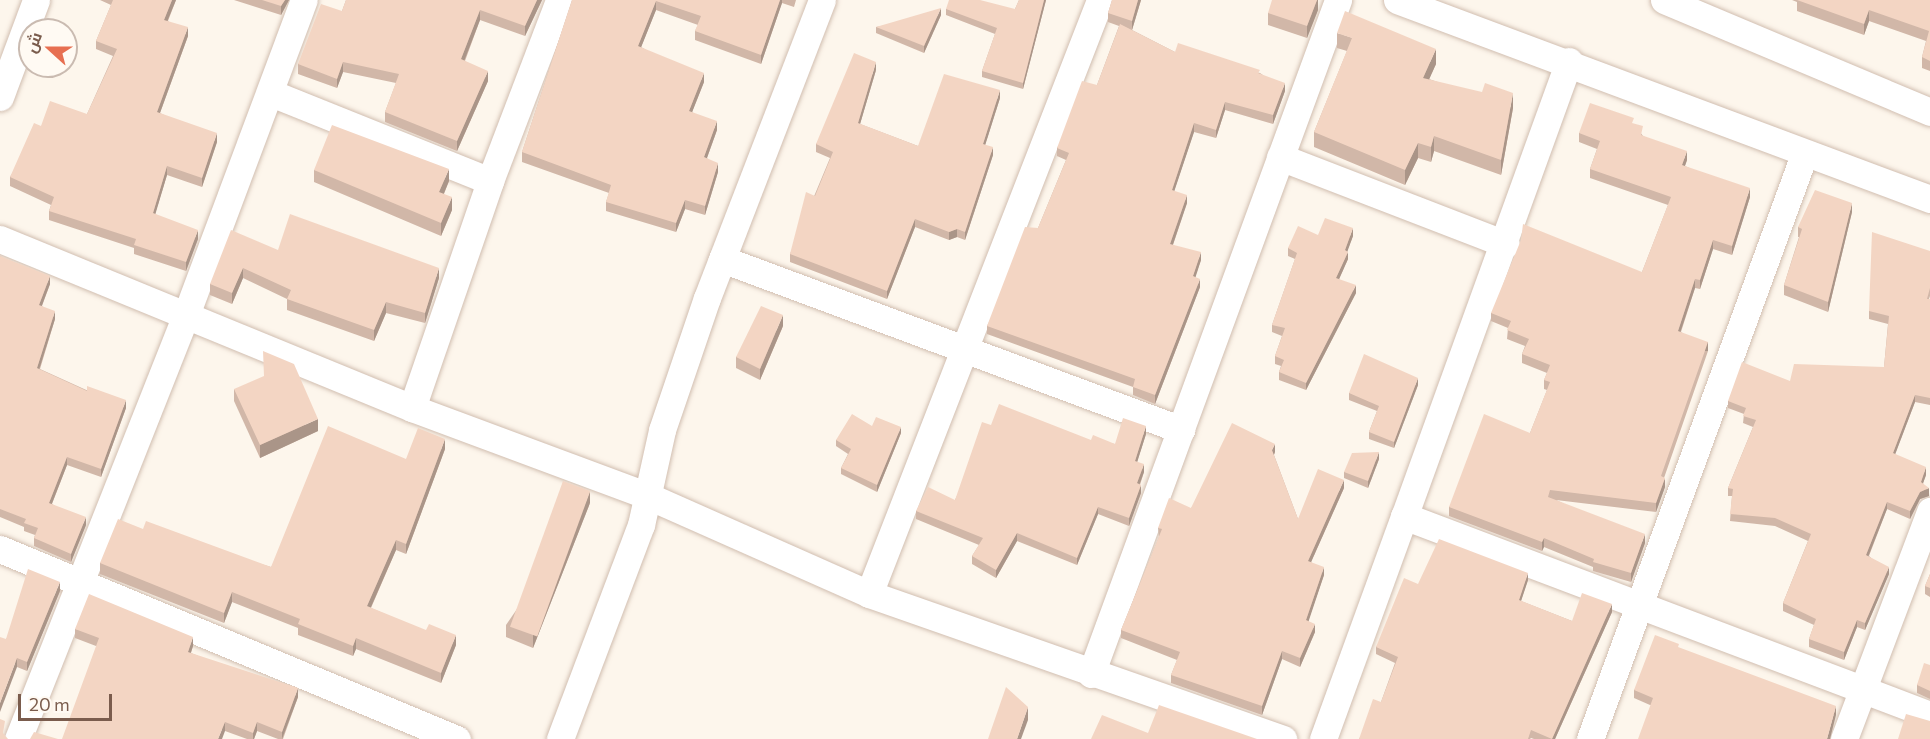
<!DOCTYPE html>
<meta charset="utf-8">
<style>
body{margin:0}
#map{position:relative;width:1930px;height:739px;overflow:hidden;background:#fdf6ec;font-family:Commissioner,Cairo,sans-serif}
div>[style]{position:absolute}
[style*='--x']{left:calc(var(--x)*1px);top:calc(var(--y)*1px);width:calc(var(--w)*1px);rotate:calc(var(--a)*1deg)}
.roads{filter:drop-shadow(0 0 2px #d1beb0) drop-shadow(0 0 2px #d1beb0)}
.minor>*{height:27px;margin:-13.5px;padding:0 13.5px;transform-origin:13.5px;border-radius:13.5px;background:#fff}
.wall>*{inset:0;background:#d1b7a8}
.shaded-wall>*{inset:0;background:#aa9588;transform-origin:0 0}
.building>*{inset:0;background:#f3d5c3;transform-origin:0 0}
span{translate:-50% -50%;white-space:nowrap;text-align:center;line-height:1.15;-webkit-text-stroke:4.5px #fffaf3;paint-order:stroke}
.north{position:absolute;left:18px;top:18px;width:60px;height:60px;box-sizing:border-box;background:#fffaf3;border:2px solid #cabbb1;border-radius:50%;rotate:291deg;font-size:16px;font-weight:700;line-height:24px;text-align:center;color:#7a5c4d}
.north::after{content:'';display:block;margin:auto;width:21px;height:27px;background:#e76f51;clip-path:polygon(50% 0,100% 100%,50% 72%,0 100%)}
.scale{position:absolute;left:18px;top:694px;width:94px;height:27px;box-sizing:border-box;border:3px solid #7a5c4d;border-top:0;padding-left:8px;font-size:18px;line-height:21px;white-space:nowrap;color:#7a5c4d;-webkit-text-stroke:4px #fffaf3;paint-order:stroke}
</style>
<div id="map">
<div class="roads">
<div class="minor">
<div style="--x:1397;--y:0;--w:569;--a:20.47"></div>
<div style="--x:1664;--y:0;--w:289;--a:22.8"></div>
<div style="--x:1569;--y:61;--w:484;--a:109.9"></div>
<div style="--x:1404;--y:516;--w:562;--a:20.72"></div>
<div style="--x:271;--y:93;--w:236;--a:21.9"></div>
<div style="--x:0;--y:97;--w:103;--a:-69.6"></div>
<div style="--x:1280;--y:157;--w:242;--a:21.1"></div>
<div style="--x:0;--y:239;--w:445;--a:22.3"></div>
<div style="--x:412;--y:408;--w:252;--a:20.4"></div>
<div style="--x:648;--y:496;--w:242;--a:23.9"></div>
<div style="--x:869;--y:594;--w:439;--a:19.3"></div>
<div style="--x:722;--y:259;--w:490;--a:20.4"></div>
<div style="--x:412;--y:408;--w:240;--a:-71"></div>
<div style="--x:490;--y:181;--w:194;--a:-69.1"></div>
<div style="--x:0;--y:549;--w:495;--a:22.6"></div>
<div style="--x:869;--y:594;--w:637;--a:-68.75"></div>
<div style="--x:1091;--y:674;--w:718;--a:-69.87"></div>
<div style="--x:18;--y:739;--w:456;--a:-68.4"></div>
<div style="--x:186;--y:315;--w:336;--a:-69.5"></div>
<div style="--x:560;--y:739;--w:229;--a:-69.3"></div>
<div style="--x:641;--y:525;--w:97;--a:-77.5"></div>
<div style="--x:662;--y:430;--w:139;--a:-71.2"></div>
<div style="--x:707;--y:298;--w:319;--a:-68.9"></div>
<div style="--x:1323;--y:739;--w:237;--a:-70"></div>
<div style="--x:1590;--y:739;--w:622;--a:-69.88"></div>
<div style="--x:1844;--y:739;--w:244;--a:-69.3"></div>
</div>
</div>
<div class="wall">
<div style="clip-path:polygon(100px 0,176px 0,168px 21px,188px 36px,160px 113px,217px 142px,202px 187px,167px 175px,155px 214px,198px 239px,186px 271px,134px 254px,134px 248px,49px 220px,49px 211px,51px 205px,10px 186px,10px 177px,41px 126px,87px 114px,113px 56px,96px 49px,96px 41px,111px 5px)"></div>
<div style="clip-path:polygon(234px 0,289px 0,281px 15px)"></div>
<div style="clip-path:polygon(346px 0,542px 0,525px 36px,480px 20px,465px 61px,488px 81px,457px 151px,385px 122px,385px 112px,396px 83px,343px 72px,337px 88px,298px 74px,298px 64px,342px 11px)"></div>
<div style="clip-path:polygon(572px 0,796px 0,794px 7px,782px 3px,761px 64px,695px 40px,695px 31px,698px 25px,656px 10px,641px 47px,704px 82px,692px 112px,717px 130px,707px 158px,718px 172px,705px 215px,685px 209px,676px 232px,606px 211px,606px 202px,609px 193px,522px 162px,522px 152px)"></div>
<div style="clip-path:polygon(1019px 0,1046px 0,1023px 89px,982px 77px,982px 71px,995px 34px,946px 15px,946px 9px,1015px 9px)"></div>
<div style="clip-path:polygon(1112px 0,1141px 0,1132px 30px,1175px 52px,1260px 73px,1285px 91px,1273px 124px,1225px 110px,1216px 138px,1194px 132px,1174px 191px,1187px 203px,1173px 245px,1201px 260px,1195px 277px,1200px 287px,1155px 404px,1133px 395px,1133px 387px,987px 334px,987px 326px,1038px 228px,1066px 160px,1057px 156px,1057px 148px,1097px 85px,1119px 26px,1108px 22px,1108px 13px)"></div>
<div style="clip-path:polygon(1318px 0,1318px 10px,1307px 38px,1268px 25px,1268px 13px)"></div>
<div style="clip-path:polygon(1792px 0,1930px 0,1930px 71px,1922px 68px,1922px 57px,1926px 41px,1869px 21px,1864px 35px,1797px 11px,1797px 2px)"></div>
<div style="clip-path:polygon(941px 15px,924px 53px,876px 33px,876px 27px)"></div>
<div style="clip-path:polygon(1337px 33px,1436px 64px,1429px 79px,1513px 108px,1501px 175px,1434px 151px,1431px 162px,1418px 158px,1405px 185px,1314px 147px,1314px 132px,1347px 51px,1337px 48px)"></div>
<div style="clip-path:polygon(876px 70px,860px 124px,918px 146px,1000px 98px,985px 145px,993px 155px,965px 240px,957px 237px,949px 240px,915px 227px,887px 299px,790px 262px,790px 254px,830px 158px,816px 152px,816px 144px)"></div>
<div style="clip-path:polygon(1634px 124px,1643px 136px,1687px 160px,1685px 166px,1750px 197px,1732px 255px,1713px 249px,1700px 289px,1695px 288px,1681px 332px,1708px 351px,1664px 478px,1665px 487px,1656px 512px,1556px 500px,1645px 543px,1631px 582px,1593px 571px,1593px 567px,1544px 547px,1542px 551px,1449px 516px,1449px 507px,1530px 433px,1547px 390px,1544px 389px,1544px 380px,1547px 373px,1522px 363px,1522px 354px,1525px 346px,1507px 339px,1508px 328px,1491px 321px,1491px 313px,1642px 272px,1668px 205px,1590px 178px,1590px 169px,1597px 149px,1579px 142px,1579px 133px)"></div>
<div style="clip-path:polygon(314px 170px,449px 181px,444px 194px,452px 210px,441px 236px,314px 182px)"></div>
<div style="clip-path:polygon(1852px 212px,1828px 312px,1784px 295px,1784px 285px,1799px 237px,1798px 237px,1798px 227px)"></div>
<div style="clip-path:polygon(1318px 235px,1353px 236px,1347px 251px,1348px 259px,1339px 279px,1356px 293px,1306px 390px,1279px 380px,1279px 372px,1281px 366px,1275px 364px,1275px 356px,1282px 336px,1272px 332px,1272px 325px,1295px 259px,1288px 256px,1288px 248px)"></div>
<div style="clip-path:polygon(278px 250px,439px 278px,425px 323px,386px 313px,374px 341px,287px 310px,287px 299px,243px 278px,232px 304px,210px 295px,210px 284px)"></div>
<div style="clip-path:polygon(1930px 251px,1930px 296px,1929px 299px,1930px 299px,1930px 405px,1915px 402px,1895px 454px,1926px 475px,1923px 483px,1929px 496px,1920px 499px,1910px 519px,1887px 509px,1869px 556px,1889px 574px,1865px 630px,1857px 627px,1844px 660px,1809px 647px,1809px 639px,1814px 625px,1783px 611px,1783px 603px,1808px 541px,1775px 526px,1730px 521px,1732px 496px,1728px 496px,1728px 488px,1753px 427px,1743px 423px,1744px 414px,1728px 408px,1728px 401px,1790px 381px,1884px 367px,1888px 324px,1869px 319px,1869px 311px)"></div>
<div style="clip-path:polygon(0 256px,50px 284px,42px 306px,55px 319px,40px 369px,126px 408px,101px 477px,67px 465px,52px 504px,86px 525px,71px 562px,34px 546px,34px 538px,35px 535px,24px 531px,24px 527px,0 517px)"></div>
<div style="clip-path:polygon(783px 326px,760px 380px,736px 368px,736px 357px)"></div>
<div style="clip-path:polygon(1418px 385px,1394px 448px,1369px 439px,1369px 432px,1377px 411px,1349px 400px,1349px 393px)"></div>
<div style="clip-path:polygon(234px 389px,318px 431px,260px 458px,234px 401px)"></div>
<div style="clip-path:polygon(991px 425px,1115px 444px,1146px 434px,1137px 462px,1144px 472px,1140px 485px,1141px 493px,1129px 526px,1098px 514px,1077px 565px,1017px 541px,996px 578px,972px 564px,972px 556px,979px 545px,916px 519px,916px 511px,955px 500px)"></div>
<div style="clip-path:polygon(872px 426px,901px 433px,877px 492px,841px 474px,841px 468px,848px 454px,836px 446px,836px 440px)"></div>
<div style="clip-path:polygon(445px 449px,406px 554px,396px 550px,371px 608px,456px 645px,441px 683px,356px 649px,353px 656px,298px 635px,298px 628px,232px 602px,224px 623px,100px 574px,100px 563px,143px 529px,271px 567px,406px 459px)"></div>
<div style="clip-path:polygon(1275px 452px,1274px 455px,1298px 519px,1344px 488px,1311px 562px,1324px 575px,1308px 621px,1315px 632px,1300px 667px,1282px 659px,1262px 715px,1171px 683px,1171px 675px,1177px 660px,1121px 638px,1121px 630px,1159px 537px,1158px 528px,1191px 508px)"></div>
<div style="clip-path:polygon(1379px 459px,1368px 488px,1344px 478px,1344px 472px)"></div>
<div style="clip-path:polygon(590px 503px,533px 648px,506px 637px,506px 625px)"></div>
<div style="clip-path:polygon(1930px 574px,1930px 597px,1925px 594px,1925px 586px)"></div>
<div style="clip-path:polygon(1528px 580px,1521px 601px,1572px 621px,1612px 612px,1555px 739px,1534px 739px,1531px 738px,1530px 739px,1359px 739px,1381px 702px,1395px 663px,1376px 654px,1376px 647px,1418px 584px)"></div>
<div style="clip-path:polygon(60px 591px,27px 671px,17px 667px,6px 639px)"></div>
<div style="clip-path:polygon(75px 629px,193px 646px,191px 653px,298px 697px,283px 739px,278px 739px,257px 731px,254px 739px,247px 739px,225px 731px,96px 646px,75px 638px)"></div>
<div style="clip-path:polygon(1679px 648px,1836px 715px,1650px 705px,1634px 698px,1634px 690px)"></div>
<div style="clip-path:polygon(1930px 665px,1930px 699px,1917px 693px,1917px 685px)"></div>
</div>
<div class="shaded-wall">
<div style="clip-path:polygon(172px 0,176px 0,164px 29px,164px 20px)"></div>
<div style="clip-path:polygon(285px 0,289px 0,281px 15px,281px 6px)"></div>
<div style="clip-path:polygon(537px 0,542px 0,525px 36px,525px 26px)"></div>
<div style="clip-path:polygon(780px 0,782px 0,782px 3px,761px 64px,761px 55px)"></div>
<div style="clip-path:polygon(1044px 0,1046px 0,1023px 89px,1023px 83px)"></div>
<div style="clip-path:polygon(1138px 0,1141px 0,1132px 30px,1132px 21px)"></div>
<div style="clip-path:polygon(1317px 0,1318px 0,1318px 10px,1307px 38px,1307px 26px)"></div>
<div style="clip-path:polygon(656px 1px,656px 10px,638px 55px,638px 46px)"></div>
<div style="clip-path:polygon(941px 8px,941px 15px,924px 53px,924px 46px)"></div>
<div style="clip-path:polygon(480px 10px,480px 20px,461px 69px,461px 59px)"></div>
<div style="clip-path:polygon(1869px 10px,1869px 21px,1864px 35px,1864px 24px)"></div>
<div style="clip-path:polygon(188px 27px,188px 36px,157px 121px,157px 112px)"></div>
<div style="clip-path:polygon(1436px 49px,1436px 64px,1423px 93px,1423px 78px)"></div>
<div style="clip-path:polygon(343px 62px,343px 72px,337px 88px,337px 79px)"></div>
<div style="clip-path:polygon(876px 62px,876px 70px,858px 131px,858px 123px)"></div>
<div style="clip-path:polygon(488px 71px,488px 81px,457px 151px,457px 141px)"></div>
<div style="clip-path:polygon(704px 73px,704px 82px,689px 120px,689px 111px)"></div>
<div style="clip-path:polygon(1285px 83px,1285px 91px,1273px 124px,1273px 115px)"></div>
<div style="clip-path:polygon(1000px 90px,1000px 98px,983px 152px,983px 144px)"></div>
<div style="clip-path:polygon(1513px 93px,1513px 108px,1501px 175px,1501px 160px)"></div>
<div style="clip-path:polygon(1225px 102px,1225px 110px,1216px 138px,1216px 130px)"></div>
<div style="clip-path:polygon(717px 121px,717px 130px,704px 166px,704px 157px)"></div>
<div style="clip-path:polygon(1194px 123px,1194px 132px,1172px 198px,1172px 190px)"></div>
<div style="clip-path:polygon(217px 133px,217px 142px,202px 187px,202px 178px)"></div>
<div style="clip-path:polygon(1434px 136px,1434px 151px,1431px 162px,1431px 147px)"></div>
<div style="clip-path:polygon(1418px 143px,1418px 158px,1405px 185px,1405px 170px)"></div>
<div style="clip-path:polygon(993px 147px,993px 155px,965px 240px,965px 232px)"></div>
<div style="clip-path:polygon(1687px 151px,1687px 160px,1682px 174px,1682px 165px)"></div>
<div style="clip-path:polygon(718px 163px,718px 172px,705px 215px,705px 206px)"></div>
<div style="clip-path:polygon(167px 166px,167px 175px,153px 222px,153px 213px)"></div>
<div style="clip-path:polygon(449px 169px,449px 181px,439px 205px,439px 192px)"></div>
<div style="clip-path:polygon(1750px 188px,1750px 197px,1732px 255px,1732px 246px)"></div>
<div style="clip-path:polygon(1187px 195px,1187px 203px,1170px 253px,1170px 244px)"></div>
<div style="clip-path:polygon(452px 197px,452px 210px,441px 236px,441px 223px)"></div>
<div style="clip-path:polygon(685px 200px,685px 209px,676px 232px,676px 223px)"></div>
<div style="clip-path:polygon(1852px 203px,1852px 212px,1828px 312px,1828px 302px)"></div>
<div style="clip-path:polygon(915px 219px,915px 227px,887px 299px,887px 291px)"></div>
<div style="clip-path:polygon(1353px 228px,1353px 236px,1345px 258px,1345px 250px)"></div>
<div style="clip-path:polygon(957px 229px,957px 237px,949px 240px,949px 232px)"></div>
<div style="clip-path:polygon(198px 230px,198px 239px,186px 271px,186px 262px)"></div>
<div style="clip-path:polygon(1713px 240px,1713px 249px,1700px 289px,1700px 280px)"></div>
<div style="clip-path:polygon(1201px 252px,1201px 260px,1193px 285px,1193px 276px)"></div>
<div style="clip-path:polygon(1348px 252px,1348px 259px,1336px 286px,1336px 278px)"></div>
<div style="clip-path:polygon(243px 268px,243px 278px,232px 304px,232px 293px)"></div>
<div style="clip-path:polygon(439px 268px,439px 278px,425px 323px,425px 313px)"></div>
<div style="clip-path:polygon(50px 276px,50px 284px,39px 313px,39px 305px)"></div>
<div style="clip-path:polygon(1200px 279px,1200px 287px,1155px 404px,1155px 395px)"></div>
<div style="clip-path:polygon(1695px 279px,1695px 288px,1678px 339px,1678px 331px)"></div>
<div style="clip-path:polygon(1356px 285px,1356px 293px,1306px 390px,1306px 383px)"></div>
<div style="clip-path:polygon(386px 302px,386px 313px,374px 341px,374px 330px)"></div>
<div style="clip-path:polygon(55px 311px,55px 319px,37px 376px,37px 368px)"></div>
<div style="clip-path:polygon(783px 315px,783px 326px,760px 380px,760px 369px)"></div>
<div style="left:1708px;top:342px;width:9px;height:142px;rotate:90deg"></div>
<div style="clip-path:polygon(1418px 378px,1418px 385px,1394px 448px,1394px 442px)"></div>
<div style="clip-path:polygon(1915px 395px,1915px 402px,1893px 460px,1893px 453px)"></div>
<div style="clip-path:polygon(126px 400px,126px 408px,101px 477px,101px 469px)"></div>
<div style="clip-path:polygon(318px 419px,318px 431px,260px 458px,260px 445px)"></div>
<div style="clip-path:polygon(1146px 426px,1146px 434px,1135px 469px,1135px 461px)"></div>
<div style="clip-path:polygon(901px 427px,901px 433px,877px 492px,877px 485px)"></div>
<div style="clip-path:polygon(445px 439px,445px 449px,406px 554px,406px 544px)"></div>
<div style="clip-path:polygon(1275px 444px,1275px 452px,1272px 459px,1272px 450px)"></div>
<div style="clip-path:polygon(1379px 452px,1379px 459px,1368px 488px,1368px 481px)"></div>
<div style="clip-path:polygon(67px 457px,67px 465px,49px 511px,49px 503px)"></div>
<div style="clip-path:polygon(1144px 464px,1144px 472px,1137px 491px,1137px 483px)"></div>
<div style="clip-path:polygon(1926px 467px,1926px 475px,1921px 489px,1921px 482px)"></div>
<div style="clip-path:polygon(1665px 478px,1665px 487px,1656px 512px,1656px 503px)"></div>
<div style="clip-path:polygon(1344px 480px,1344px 488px,1308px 569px,1308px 561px)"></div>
<div style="clip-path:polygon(1141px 485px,1141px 493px,1129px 526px,1129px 518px)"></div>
<div style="clip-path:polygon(1929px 488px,1929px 496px,1920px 499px,1910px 519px,1910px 511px,1920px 492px)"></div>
<div style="clip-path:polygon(590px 491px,590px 503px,533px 648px,533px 635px)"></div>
<div style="clip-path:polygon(1887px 502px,1887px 509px,1866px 562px,1866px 555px)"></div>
<div style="clip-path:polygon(1098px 507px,1098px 514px,1077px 565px,1077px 558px)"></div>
<div style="clip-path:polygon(86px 517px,86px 525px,71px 562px,71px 554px)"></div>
<div style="clip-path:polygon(1017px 533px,1017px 541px,996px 578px,996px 570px)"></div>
<div style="clip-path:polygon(1645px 534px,1645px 543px,1631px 582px,1631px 573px)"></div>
<div style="clip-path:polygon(1544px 538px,1544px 547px,1542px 551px,1542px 542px)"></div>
<div style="clip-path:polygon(396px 540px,396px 550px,367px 616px,367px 606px)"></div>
<div style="clip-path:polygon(1324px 567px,1324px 575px,1306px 629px,1306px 620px)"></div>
<div style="clip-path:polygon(1889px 567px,1889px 574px,1865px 630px,1865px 623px)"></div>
<div style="clip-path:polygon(1528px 573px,1528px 580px,1519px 607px,1519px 600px)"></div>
<div style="clip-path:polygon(60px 582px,60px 591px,27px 671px,27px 662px)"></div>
<div style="clip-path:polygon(232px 592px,232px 602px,224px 623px,224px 613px)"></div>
<div style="clip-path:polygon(1612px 604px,1612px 612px,1555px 739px,1552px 739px)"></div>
<div style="clip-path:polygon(1857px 620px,1857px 627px,1844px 660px,1844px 652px)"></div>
<div style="clip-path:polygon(1315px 624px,1315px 632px,1300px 667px,1300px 658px)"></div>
<div style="clip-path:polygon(456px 635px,456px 645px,441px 683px,441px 673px)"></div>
<div style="clip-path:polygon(193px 637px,193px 646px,188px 661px,188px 652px)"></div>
<div style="clip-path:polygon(356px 638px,356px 649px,353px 656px,353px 646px)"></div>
<div style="clip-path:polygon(1282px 651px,1282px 659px,1262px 715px,1262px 706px)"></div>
<div style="clip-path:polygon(17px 658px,17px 667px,0 712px,0 703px)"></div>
<div style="clip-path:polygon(298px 688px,298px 697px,282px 739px,282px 732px)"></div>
<div style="clip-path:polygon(1836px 706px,1836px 715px,1830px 739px,1827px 739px)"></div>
<div style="clip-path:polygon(1028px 707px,1028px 720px,1021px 739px,1017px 739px)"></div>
<div style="clip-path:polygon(225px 722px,225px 731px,222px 739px,218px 739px)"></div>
<div style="clip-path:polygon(257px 722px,257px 731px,254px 739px,253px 739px,253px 733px)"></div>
</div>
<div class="building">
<div style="clip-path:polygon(113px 0,172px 0,164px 20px,188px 27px,157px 112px,217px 133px,202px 178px,167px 166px,153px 213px,198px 230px,186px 262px,134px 245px,136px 239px,49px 211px,54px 197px,10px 177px,34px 123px,41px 126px,50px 101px,87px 114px,117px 49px,96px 41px)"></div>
<div style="clip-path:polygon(262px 0,285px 0,281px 6px)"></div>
<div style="clip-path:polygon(346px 0,537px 0,525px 26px,480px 10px,461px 59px,488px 71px,457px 141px,385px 112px,399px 74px,343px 62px,337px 79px,298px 64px,321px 4px,342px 11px)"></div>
<div style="clip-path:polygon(572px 0,780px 0,761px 55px,695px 31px,701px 16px,656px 1px,638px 46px,704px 73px,689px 111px,717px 121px,704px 157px,718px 163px,705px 206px,685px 200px,676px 223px,606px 202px,611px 185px,522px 152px)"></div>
<div style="clip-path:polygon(949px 0,980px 0,1015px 9px,1019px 0,1044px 0,1023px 83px,982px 71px,997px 28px,946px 9px)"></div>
<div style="clip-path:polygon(1112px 0,1138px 0,1132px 21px,1108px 13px)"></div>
<div style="clip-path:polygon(1272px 0,1317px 0,1307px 26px,1268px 13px)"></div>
<div style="clip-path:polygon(1797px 0,1930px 0,1930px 61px,1922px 57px,1929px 31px,1869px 10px,1864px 24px)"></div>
<div style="clip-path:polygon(941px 8px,924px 46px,876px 27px)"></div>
<div style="clip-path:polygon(1345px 11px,1436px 49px,1423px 78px,1482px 92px,1485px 83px,1513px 93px,1501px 160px,1434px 136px,1431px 147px,1418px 143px,1405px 170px,1314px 132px,1352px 38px,1337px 33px)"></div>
<div style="clip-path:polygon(1120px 24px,1175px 52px,1178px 43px,1260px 70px,1258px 73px,1285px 83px,1273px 115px,1225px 102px,1216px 130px,1194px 123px,1172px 190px,1187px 195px,1170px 244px,1201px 252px,1193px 276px,1200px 279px,1155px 395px,1133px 387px,1135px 379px,987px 326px,1025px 227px,1038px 228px,1069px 153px,1057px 148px,1082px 81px,1097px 85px)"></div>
<div style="clip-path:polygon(854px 53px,876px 62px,858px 123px,918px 146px,944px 74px,1000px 90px,983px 144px,993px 147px,965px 232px,957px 229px,949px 232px,915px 219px,887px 291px,790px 254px,806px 192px,815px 196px,833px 152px,816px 144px)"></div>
<div style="clip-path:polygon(1590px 103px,1634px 118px,1632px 123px,1643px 126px,1641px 135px,1687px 151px,1682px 165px,1750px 188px,1732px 246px,1713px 240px,1700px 280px,1695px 279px,1678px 331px,1708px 342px,1661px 476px,1665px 478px,1656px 503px,1550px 490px,1548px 497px,1645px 534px,1631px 573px,1593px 562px,1594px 559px,1544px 538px,1542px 542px,1449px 507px,1484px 414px,1530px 433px,1550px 382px,1544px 380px,1550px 365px,1522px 354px,1529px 339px,1507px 330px,1511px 321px,1491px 313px,1521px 240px,1523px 224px,1642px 272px,1671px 197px,1590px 169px,1600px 141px,1579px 133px)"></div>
<div style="clip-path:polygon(332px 125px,449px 169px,439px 192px,452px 197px,441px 223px,314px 170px)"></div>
<div style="clip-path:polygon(1815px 190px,1852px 203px,1828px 302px,1784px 285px,1802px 229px,1798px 227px)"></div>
<div style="clip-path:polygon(290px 214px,439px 268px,425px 313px,386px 302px,374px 330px,287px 299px,291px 290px,243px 268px,232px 293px,210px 284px,231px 230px,278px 250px)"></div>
<div style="clip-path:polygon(1325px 218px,1353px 228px,1345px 250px,1348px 252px,1336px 278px,1356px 285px,1306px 383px,1279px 372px,1284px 360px,1275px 356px,1285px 328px,1272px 325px,1297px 253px,1288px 248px,1298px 226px,1318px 235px)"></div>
<div style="clip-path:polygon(1872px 232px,1930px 251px,1930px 288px,1927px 299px,1930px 299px,1930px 398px,1915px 395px,1893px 453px,1926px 467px,1921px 482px,1929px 488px,1920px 492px,1910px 511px,1887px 502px,1866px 555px,1889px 567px,1865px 623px,1857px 620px,1844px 652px,1809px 639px,1816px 619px,1783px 603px,1811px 534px,1775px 518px,1730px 514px,1733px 489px,1728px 488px,1756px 420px,1743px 416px,1746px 408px,1728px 401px,1742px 362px,1790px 381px,1794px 364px,1884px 367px,1889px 316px,1869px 311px)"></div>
<div style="clip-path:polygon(0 256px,50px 276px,39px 305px,55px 311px,37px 368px,87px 391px,87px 386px,126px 400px,101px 469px,67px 457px,49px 503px,86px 517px,71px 554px,34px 538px,38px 528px,24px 523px,26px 519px,0 509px)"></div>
<div style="clip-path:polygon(761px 306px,783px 315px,760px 369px,736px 357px)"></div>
<div style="clip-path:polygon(263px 351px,294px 364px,318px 419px,260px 445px,234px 389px,264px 376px)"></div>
<div style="clip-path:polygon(1364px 354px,1418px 378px,1394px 442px,1369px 432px,1379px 406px,1349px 393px)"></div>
<div style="clip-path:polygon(999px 404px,1091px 440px,1093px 435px,1115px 444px,1123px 418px,1146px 426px,1135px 461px,1144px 464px,1137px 483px,1141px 485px,1129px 518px,1098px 507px,1077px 558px,1017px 533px,996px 570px,972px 556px,983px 538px,916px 511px,928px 487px,955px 500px,982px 422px,991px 425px)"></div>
<div style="clip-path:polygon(852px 414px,872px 426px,876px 417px,901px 427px,877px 485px,841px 468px,851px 449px,836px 440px)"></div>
<div style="clip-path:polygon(1232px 423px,1275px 444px,1272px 450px,1298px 519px,1318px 469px,1344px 480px,1308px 561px,1324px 567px,1306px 620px,1315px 624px,1300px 658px,1282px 651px,1262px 706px,1171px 675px,1180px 652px,1121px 630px,1162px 529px,1158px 528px,1169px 498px,1191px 508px)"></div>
<div style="clip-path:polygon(328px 426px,406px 459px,418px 428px,445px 439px,406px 544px,396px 540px,367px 606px,426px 630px,429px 624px,456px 635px,441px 673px,356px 638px,353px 646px,298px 624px,300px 619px,232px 592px,224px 613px,100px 563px,118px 519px,143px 529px,146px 521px,271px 567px)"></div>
<div style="clip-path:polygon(1379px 452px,1368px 481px,1344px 472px,1352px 453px)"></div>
<div style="left:563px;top:481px;width:29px;height:155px;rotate:20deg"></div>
<div style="clip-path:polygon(1439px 539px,1528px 573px,1519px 600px,1572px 621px,1582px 593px,1612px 604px,1552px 739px,1531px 730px,1528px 739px,1359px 739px,1373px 699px,1381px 702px,1398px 657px,1376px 647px,1404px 578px,1418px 584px)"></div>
<div style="clip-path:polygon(28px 569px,60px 582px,27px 662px,17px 658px,0 703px,0 637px,6px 639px)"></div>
<div style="clip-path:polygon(1930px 574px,1930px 588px,1925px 586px)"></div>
<div style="clip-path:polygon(89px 594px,193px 637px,188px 652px,298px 688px,282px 732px,257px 722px,253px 733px,225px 722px,218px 739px,62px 739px,99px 638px,75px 629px)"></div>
<div style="clip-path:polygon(1655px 635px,1679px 644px,1678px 647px,1836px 706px,1827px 739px,1638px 739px,1653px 698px,1634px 690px)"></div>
<div style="clip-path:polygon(1924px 663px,1930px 665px,1930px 691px,1917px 685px)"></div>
<div style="clip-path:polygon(1006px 687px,1028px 707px,1017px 739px,988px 739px)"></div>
<div style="clip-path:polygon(1159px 705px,1257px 739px,1091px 739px,1102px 715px,1148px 733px)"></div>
<div style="clip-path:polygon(1906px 714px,1930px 721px,1930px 739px,1898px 739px)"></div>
<div style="clip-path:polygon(0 719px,5px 721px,3px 733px,8px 739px,0 739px)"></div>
<div style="clip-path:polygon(34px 732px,58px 739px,30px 739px)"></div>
</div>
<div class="north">ش</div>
<div class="scale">20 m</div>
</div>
